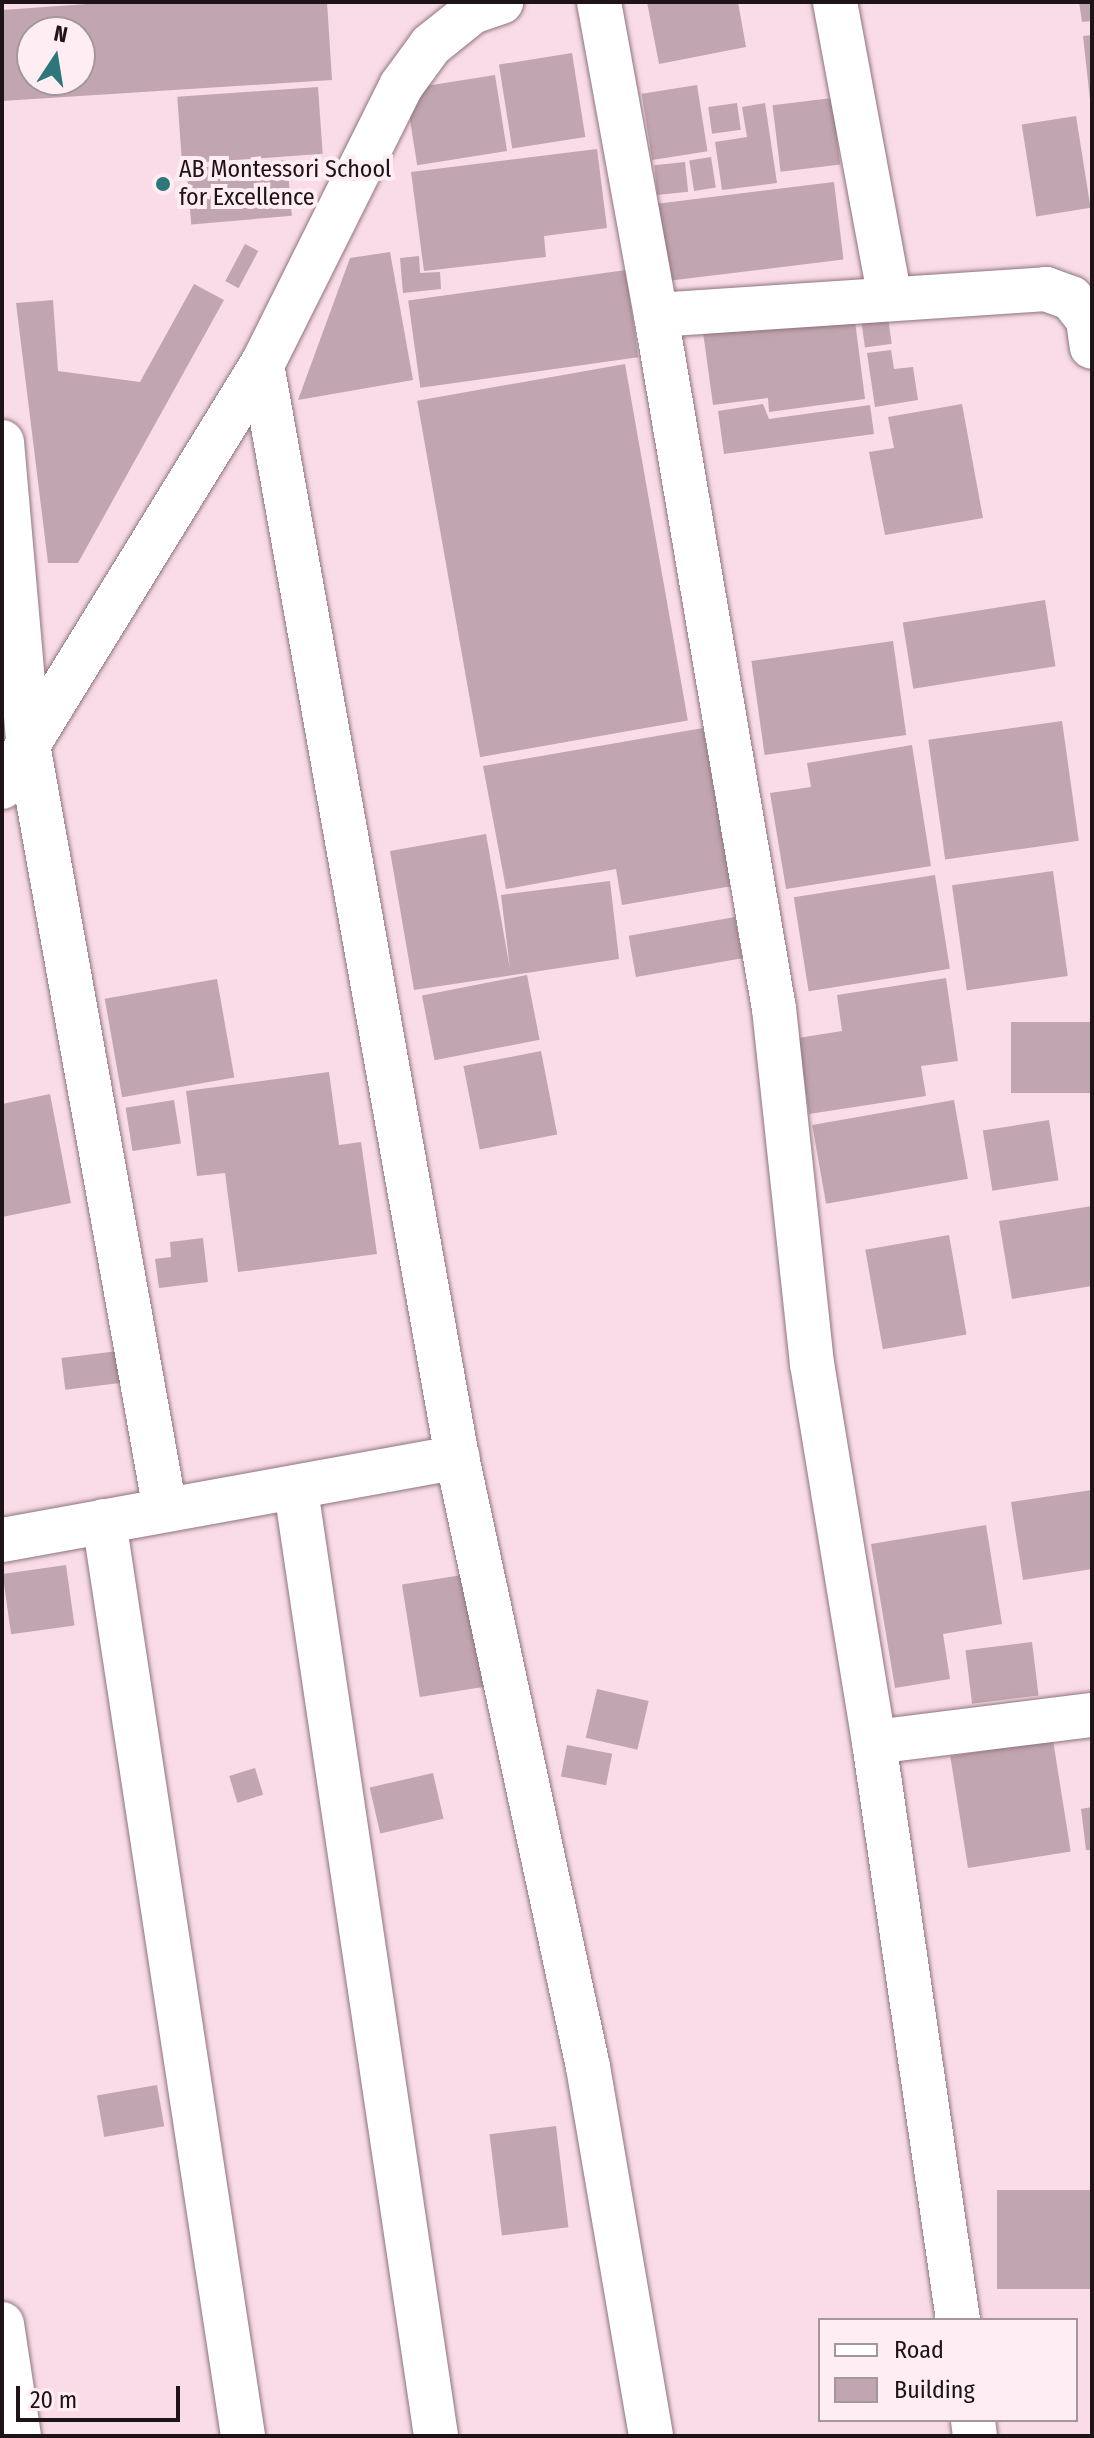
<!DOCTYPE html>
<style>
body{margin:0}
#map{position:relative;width:1094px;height:2438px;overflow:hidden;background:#f9dce8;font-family:"Fira Sans Condensed",sans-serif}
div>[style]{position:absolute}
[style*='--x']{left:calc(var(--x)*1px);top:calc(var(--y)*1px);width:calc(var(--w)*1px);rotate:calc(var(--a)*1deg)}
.building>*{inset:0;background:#c1a5b0;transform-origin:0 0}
.roads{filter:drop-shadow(0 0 2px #8e747f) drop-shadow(0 0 2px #8e747f)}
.minor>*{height:44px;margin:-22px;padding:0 22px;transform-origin:22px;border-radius:22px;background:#fff}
.dots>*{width:22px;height:22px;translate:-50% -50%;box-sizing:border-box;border:4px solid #ffedf4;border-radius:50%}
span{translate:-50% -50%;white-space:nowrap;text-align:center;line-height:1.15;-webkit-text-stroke:8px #ffedf4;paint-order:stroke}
.poi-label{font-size:24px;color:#1e1418}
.left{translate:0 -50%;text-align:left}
.frame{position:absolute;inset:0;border:4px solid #1e1418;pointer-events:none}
.legend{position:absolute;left:818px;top:2318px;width:260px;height:104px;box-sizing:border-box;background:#ffedf4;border:2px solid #a5969c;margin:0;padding:10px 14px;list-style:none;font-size:24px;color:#1e1418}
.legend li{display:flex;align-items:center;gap:16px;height:40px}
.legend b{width:40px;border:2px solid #a5969c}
.north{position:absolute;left:16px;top:16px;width:80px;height:80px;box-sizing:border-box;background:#ffedf4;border:2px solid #a5969c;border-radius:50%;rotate:12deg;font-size:22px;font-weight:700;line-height:32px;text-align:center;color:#1e1418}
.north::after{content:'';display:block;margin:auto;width:28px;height:36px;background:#2d7679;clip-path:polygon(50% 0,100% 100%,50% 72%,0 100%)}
.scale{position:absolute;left:16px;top:2386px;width:164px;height:36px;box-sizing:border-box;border:4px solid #1e1418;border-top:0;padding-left:10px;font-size:24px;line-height:28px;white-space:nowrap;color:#1e1418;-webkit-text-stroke:6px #ffedf4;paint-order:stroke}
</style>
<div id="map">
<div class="building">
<div style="clip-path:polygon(evenodd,115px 2px,327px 2px,332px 80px,2px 101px,2px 10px,115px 2px,32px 32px,80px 32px,80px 80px,32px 80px,32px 32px)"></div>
<div style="clip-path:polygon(647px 2px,738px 2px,746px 47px,659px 64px)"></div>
<div style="clip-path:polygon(1079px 2px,1092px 2px,1092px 21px,1082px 22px)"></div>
<div style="clip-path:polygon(1092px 35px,1092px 100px,1090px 100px,1083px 36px)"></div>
<div style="left:572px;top:53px;width:85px;height:74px;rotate:81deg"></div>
<div style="left:495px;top:75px;width:77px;height:91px;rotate:81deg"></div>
<div style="left:697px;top:85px;width:67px;height:56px;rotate:81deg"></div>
<div style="left:318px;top:87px;width:67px;height:141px;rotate:86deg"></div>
<div style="left:832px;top:98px;width:67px;height:60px;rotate:83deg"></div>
<div style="left:737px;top:103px;width:27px;height:29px;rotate:82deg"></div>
<div style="clip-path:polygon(765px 103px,777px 183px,722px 190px,715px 142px,747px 137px,742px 107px)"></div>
<div style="left:1076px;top:116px;width:93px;height:55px;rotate:81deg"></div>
<div style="clip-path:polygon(597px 149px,607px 228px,544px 236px,546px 257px,424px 271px,411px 172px)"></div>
<div style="left:711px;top:157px;width:31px;height:22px;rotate:81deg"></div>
<div style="left:287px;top:160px;width:56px;height:101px;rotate:85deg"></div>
<div style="left:685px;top:162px;width:30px;height:31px;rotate:84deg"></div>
<div style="left:834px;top:182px;width:78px;height:178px;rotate:83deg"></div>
<div style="left:245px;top:244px;width:15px;height:42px;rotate:28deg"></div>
<div style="clip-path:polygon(390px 252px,413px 380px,298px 400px,350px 258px)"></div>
<div style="clip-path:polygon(419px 256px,420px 273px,440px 272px,441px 289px,403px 293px,400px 258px)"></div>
<div style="left:626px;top:270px;width:88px;height:220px;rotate:82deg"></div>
<div style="clip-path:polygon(194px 284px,224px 300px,78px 563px,48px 563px,16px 303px,53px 300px,58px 371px,140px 382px)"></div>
<div style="left:887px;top:310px;width:34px;height:27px;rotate:82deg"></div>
<div style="clip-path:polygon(854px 313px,865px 399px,769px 412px,768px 398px,713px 405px,703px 332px)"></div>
<div style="clip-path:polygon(891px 350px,894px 369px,913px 367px,918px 400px,875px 407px,867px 353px)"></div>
<div style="left:625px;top:364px;width:362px;height:211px;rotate:80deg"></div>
<div style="clip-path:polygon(763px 404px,769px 419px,870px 405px,874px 434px,724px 454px,718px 411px)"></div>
<div style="clip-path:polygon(962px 404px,983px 518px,885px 535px,869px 452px,894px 448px,888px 417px)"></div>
<div style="left:1045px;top:600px;width:67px;height:144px;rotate:81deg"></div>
<div style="left:893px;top:641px;width:95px;height:143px;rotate:82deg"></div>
<div style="left:1062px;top:721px;width:121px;height:135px;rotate:82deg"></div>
<div style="clip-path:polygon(703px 728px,732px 886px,622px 905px,616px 869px,506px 889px,483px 766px)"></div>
<div style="clip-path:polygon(912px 745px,931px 866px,786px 889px,770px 793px,811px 787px,807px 763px)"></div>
<div style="clip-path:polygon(486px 834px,510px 969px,501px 895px,610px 881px,619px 959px,414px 990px,390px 851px)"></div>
<div style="left:1053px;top:871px;width:106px;height:102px;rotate:82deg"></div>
<div style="left:935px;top:875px;width:95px;height:143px;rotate:81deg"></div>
<div style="left:735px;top:917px;width:42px;height:108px;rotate:80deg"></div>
<div style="left:527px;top:975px;width:66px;height:107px;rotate:79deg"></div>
<div style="clip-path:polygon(946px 978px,958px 1061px,921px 1066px,926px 1096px,809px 1114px,798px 1038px,842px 1031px,837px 995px)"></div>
<div style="left:217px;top:979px;width:100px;height:114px;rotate:80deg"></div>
<div style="left:1092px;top:1022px;width:71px;height:81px;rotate:90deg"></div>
<div style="left:541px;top:1051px;width:85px;height:79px;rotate:79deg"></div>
<div style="clip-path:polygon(329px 1072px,339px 1145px,361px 1142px,377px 1254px,238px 1272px,225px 1173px,197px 1176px,186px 1091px)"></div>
<div style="clip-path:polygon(50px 1094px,71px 1203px,2px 1217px,2px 1104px)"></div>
<div style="left:174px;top:1100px;width:44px;height:49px;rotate:81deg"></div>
<div style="left:954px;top:1100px;width:80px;height:144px;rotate:80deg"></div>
<div style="left:1049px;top:1120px;width:61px;height:67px;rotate:81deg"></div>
<div style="clip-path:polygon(1092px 1206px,1092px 1286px,1012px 1299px,999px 1221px)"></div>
<div style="left:949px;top:1235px;width:101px;height:85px;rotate:80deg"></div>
<div style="clip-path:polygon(203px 1238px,208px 1282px,159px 1288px,155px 1259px,171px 1257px,170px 1242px)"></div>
<div style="left:118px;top:1351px;width:32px;height:57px;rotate:83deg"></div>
<div style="clip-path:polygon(1092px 1490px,1092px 1569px,1023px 1580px,1011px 1502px)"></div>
<div style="clip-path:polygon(986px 1525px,1002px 1624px,943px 1634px,950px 1679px,895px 1688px,871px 1544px)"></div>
<div style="left:66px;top:1565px;width:61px;height:64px;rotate:82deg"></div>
<div style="left:481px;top:1572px;width:114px;height:80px;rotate:81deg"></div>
<div style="left:1032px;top:1642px;width:54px;height:67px;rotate:83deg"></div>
<div style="left:597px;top:1689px;width:53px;height:50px;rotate:13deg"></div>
<div style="left:1053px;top:1740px;width:113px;height:104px;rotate:81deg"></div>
<div style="left:567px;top:1745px;width:46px;height:32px;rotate:11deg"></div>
<div style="left:255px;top:1768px;width:28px;height:27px;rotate:73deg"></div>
<div style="left:433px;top:1773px;width:47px;height:65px;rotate:77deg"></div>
<div style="clip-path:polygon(1092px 1807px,1092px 1850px,1086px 1850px,1081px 1809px)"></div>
<div style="left:157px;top:2085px;width:42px;height:61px;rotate:80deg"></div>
<div style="left:556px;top:2126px;width:102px;height:67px;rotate:83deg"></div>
<div style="left:1092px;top:2190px;width:99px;height:95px;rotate:90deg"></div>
</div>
<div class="roads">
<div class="minor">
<div style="--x:599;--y:2;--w:318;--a:79.7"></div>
<div style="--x:835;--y:2;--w:302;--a:79.5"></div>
<div style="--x:2;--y:442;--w:309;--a:85"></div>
<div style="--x:29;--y:750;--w:772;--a:79.85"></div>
<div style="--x:2;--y:787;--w:496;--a:-58.4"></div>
<div style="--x:262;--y:365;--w:312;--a:-63.5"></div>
<div style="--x:401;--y:86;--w:51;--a:-53.8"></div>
<div style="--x:431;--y:45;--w:53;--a:-38.8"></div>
<div style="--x:472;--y:12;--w:31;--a:-19"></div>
<div style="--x:457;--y:1457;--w:624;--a:77.88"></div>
<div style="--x:588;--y:2067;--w:374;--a:80.3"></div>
<div style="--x:296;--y:1490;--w:956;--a:81.58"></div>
<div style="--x:104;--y:1521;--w:925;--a:81.36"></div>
<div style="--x:2;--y:1540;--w:463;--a:-10.3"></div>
<div style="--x:457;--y:1457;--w:1109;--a:-100.12"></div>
<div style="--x:874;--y:1742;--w:220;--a:-7.1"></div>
<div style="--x:958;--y:2320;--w:584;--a:-98.27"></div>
<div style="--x:874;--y:1742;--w:383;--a:-99.3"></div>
<div style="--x:812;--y:1364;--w:357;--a:-96.1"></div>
<div style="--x:774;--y:1009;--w:704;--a:-99.65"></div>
<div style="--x:656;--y:315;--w:391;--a:-3.8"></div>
<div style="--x:1046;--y:289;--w:27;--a:20"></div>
<div style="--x:1071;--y:298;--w:28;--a:52"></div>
<div style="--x:1088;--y:320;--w:27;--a:82"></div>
<div style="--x:2;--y:2324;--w:113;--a:81.4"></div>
<div style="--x:973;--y:2420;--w:16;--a:83"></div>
</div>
</div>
<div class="dots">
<div style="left:163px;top:184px;background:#2d7679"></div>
</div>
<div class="poi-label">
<span class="left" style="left:179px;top:184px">AB Montessori School<br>for Excellence</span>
</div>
<div class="frame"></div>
<ul class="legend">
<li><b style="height:10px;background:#fff"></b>Road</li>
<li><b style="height:22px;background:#c1a5b0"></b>Building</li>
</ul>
<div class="north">N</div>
<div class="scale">20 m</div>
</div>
